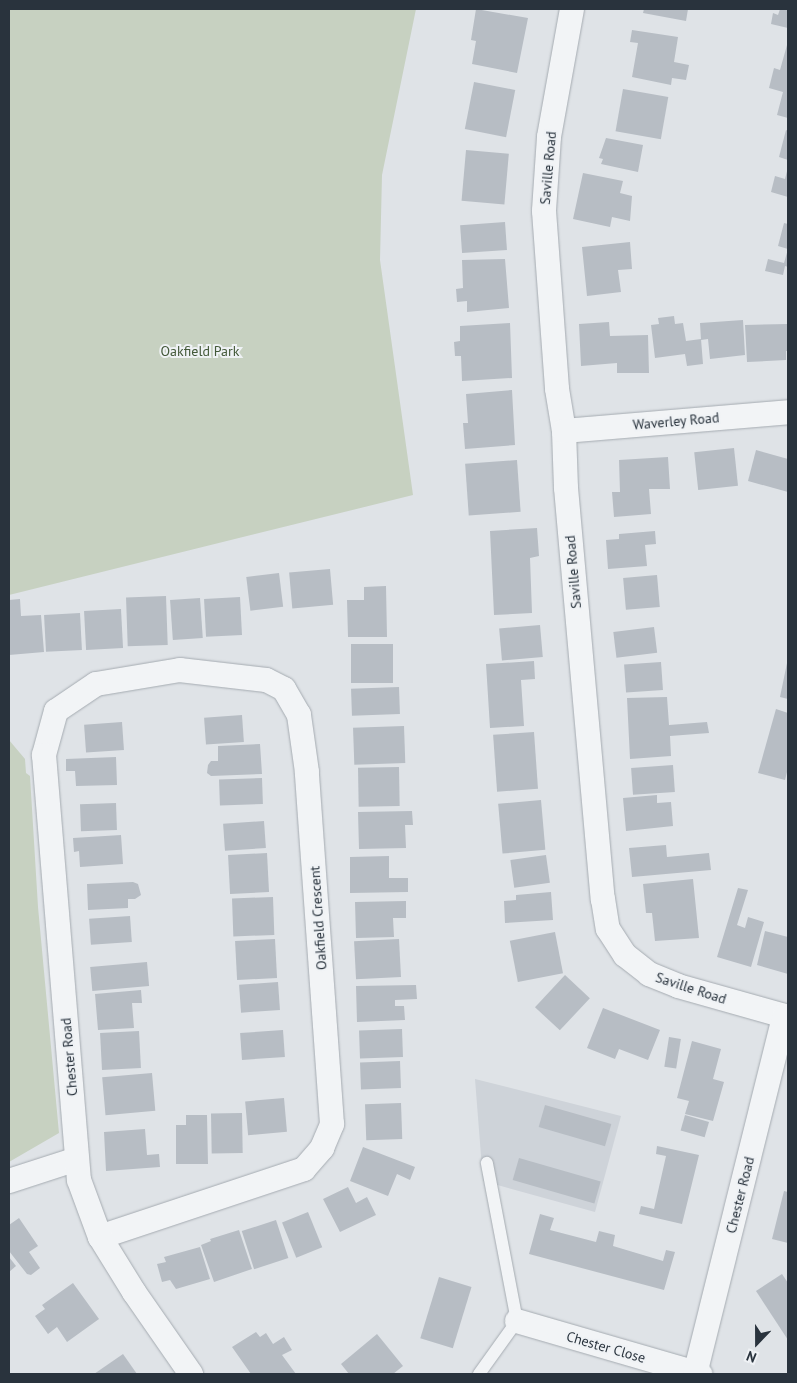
<!DOCTYPE html>
<style>
body{margin:0}
#map{position:relative;width:797px;height:1383px;overflow:hidden;background:#dfe3e7;font-family:"PT Sans",sans-serif}
div>[style]{position:absolute}
[style*='--x']{left:calc(var(--x)*1px);top:calc(var(--y)*1px);width:calc(var(--w)*1px);rotate:calc(var(--a)*1deg)}
.built>*{inset:0;background:#ced3d9}
.green>*{inset:0;background:#c7d1c1}
.building>*{inset:0;background:#b7bdc4;transform-origin:0 0}
.roads{filter:drop-shadow(0 0 1px #a5abb1) drop-shadow(0 0 1px #a5abb1)}
.lane>*{height:12px;margin:-6px;padding:0 6px;transform-origin:6px;border-radius:6px;background:#f2f4f6}
.street>*{height:24px;margin:-12px;padding:0 12px;transform-origin:12px;border-radius:12px;background:#f2f4f6}
span{translate:-50% -50%;white-space:nowrap;text-align:center;line-height:1.15;-webkit-text-stroke:4px #eff2f5;paint-order:stroke}
.street-label{font-size:14px;color:#29333d}
.park-label{font-size:14px;color:#425838}
.frame{position:absolute;inset:0;border:10px solid #29333d;pointer-events:none}
.north{position:absolute;left:732px;top:1318px;width:50px;height:50px;-webkit-text-stroke:4px #eff2f5;paint-order:stroke;rotate:202deg;font-size:14px;font-weight:700;line-height:20px;text-align:center;color:#29333d}
.north::after{content:'';display:block;margin:auto;width:18px;height:22px;background:#29333d;clip-path:polygon(50% 0,100% 100%,50% 72%,0 100%)}
</style>
<div id="map">
<div class="built">
<div style="clip-path:polygon(475px 1079px,621px 1116px,595px 1212px,483px 1181px)"></div>
</div>
<div class="green">
<div style="clip-path:polygon(9px 9px,416px 9px,382px 175px,380px 260px,413px 495px,9px 595px)"></div>
<div style="clip-path:polygon(9px 740px,25px 759px,26px 773px,30px 776px,38px 907px,59px 1133px,9px 1162px)"></div>
</div>
<div class="building">
<div style="clip-path:polygon(476px 9px,528px 18px,517px 73px,472px 64px,476px 41px,471px 40px)"></div>
<div style="clip-path:polygon(644px 9px,688px 9px,686px 21px,643px 13px)"></div>
<div style="clip-path:polygon(780px 9px,788px 9px,788px 28px,771px 24px,773px 13px,778px 15px)"></div>
<div style="clip-path:polygon(632px 30px,678px 37px,674px 62px,689px 65px,686px 80px,672px 78px,671px 85px,632px 77px,638px 43px,630px 42px)"></div>
<div style="clip-path:polygon(787px 45px,788px 45px,788px 118px,777px 115px,783px 92px,769px 88px,774px 68px,780px 70px)"></div>
<div style="left:474px;top:82px;width:42px;height:48px;rotate:11deg"></div>
<div style="left:623px;top:89px;width:46px;height:43px;rotate:10deg"></div>
<div style="clip-path:polygon(786px 130px,788px 131px,788px 160px,779px 157px)"></div>
<div style="clip-path:polygon(606px 138px,643px 145px,638px 172px,601px 164px,603px 159px,599px 158px)"></div>
<div style="left:466px;top:150px;width:43px;height:51px;rotate:5deg"></div>
<div style="clip-path:polygon(788px 167px,788px 197px,771px 192px,775px 176px,785px 179px)"></div>
<div style="clip-path:polygon(583px 173px,623px 181px,620px 193px,632px 196px,630px 221px,612px 217px,610px 227px,573px 219px)"></div>
<div style="left:505px;top:222px;width:28px;height:45px;rotate:86deg"></div>
<div style="clip-path:polygon(784px 223px,788px 224px,788px 267px,785px 266px,783px 275px,765px 271px,768px 259px,784px 263px,788px 249px,778px 246px)"></div>
<div style="clip-path:polygon(630px 242px,632px 269px,618px 270px,621px 292px,587px 296px,582px 247px)"></div>
<div style="clip-path:polygon(505px 259px,509px 308px,467px 312px,467px 301px,457px 302px,456px 289px,463px 288px,462px 260px)"></div>
<div style="clip-path:polygon(674px 316px,675px 324px,683px 323px,686px 341px,701px 339px,703px 364px,687px 366px,685px 354px,655px 358px,651px 325px,659px 324px,658px 318px)"></div>
<div style="clip-path:polygon(743px 320px,745px 355px,710px 359px,708px 339px,701px 340px,700px 323px)"></div>
<div style="clip-path:polygon(609px 322px,610px 336px,648px 335px,649px 373px,617px 373px,617px 363px,581px 366px,579px 324px)"></div>
<div style="clip-path:polygon(510px 323px,512px 378px,462px 381px,461px 356px,455px 356px,454px 342px,460px 341px,460px 326px)"></div>
<div style="clip-path:polygon(788px 324px,788px 351px,786px 351px,786px 360px,747px 362px,745px 325px)"></div>
<div style="clip-path:polygon(512px 390px,515px 445px,465px 449px,463px 423px,468px 423px,466px 394px)"></div>
<div style="left:734px;top:448px;width:38px;height:40px;rotate:84deg"></div>
<div style="clip-path:polygon(756px 450px,788px 459px,788px 492px,748px 481px)"></div>
<div style="clip-path:polygon(668px 457px,670px 489px,649px 489px,651px 514px,614px 517px,612px 492px,620px 492px,619px 460px)"></div>
<div style="left:517px;top:460px;width:52px;height:52px;rotate:86deg"></div>
<div style="clip-path:polygon(537px 528px,539px 556px,530px 558px,532px 613px,494px 615px,490px 531px)"></div>
<div style="clip-path:polygon(655px 531px,656px 544px,645px 545px,647px 566px,608px 569px,606px 540px,619px 539px,619px 534px)"></div>
<div style="left:330px;top:569px;width:36px;height:41px;rotate:85deg"></div>
<div style="left:279px;top:573px;width:34px;height:33px;rotate:83deg"></div>
<div style="left:657px;top:575px;width:32px;height:34px;rotate:85deg"></div>
<div style="clip-path:polygon(386px 586px,387px 637px,348px 637px,347px 600px,364px 600px,364px 587px)"></div>
<div style="left:166px;top:596px;width:49px;height:40px;rotate:88deg"></div>
<div style="left:240px;top:597px;width:38px;height:36px;rotate:87deg"></div>
<div style="left:200px;top:598px;width:40px;height:30px;rotate:86deg"></div>
<div style="clip-path:polygon(20px 599px,21px 616px,41px 615px,44px 652px,9px 655px,9px 600px)"></div>
<div style="left:121px;top:609px;width:39px;height:37px;rotate:87deg"></div>
<div style="left:80px;top:613px;width:37px;height:36px;rotate:87deg"></div>
<div style="left:540px;top:625px;width:32px;height:41px;rotate:85deg"></div>
<div style="left:654px;top:627px;width:26px;height:41px;rotate:83deg"></div>
<div style="left:351px;top:644px;width:42px;height:39px"></div>
<div style="clip-path:polygon(534px 661px,535px 679px,521px 680px,524px 726px,490px 728px,486px 664px)"></div>
<div style="left:661px;top:662px;width:28px;height:37px;rotate:86deg"></div>
<div style="clip-path:polygon(787px 663px,788px 663px,788px 699px,780px 697px)"></div>
<div style="left:399px;top:687px;width:27px;height:48px;rotate:88deg"></div>
<div style="clip-path:polygon(667px 697px,669px 725px,707px 722px,709px 733px,670px 736px,671px 756px,630px 759px,627px 698px)"></div>
<div style="clip-path:polygon(776px 709px,788px 713px,788px 768px,785px 780px,758px 773px)"></div>
<div style="left:242px;top:715px;width:27px;height:38px;rotate:86deg"></div>
<div style="left:122px;top:722px;width:28px;height:38px;rotate:86deg"></div>
<div style="left:404px;top:726px;width:37px;height:51px;rotate:88deg"></div>
<div style="left:534px;top:732px;width:57px;height:41px;rotate:86deg"></div>
<div style="clip-path:polygon(260px 744px,262px 774px,211px 776px,207px 773px,208px 765px,211px 761px,218px 761px,218px 746px)"></div>
<div style="clip-path:polygon(116px 757px,117px 785px,76px 786px,75px 771px,66px 771px,66px 759px)"></div>
<div style="left:673px;top:765px;width:27px;height:42px;rotate:86deg"></div>
<div style="left:399px;top:767px;width:39px;height:41px;rotate:89deg"></div>
<div style="left:262px;top:778px;width:26px;height:43px;rotate:88deg"></div>
<div style="clip-path:polygon(657px 795px,657px 803px,671px 802px,673px 826px,626px 831px,623px 798px)"></div>
<div style="left:541px;top:800px;width:50px;height:43px;rotate:85deg"></div>
<div style="left:116px;top:803px;width:27px;height:36px;rotate:88deg"></div>
<div style="clip-path:polygon(412px 811px,413px 825px,405px 825px,406px 848px,359px 849px,358px 812px)"></div>
<div style="left:264px;top:821px;width:27px;height:41px;rotate:86deg"></div>
<div style="clip-path:polygon(121px 835px,123px 864px,80px 867px,79px 851px,74px 852px,73px 838px)"></div>
<div style="clip-path:polygon(666px 845px,667px 857px,709px 853px,711px 870px,632px 877px,629px 848px)"></div>
<div style="left:267px;top:853px;width:39px;height:39px;rotate:87deg"></div>
<div style="left:546px;top:855px;width:28px;height:36px;rotate:82deg"></div>
<div style="clip-path:polygon(389px 856px,389px 878px,408px 878px,408px 892px,350px 893px,350px 857px)"></div>
<div style="clip-path:polygon(693px 879px,699px 938px,655px 941px,652px 913px,646px 913px,643px 884px)"></div>
<div style="clip-path:polygon(133px 882px,138px 884px,141px 895px,135px 899px,128px 899px,128px 908px,88px 910px,87px 884px)"></div>
<div style="clip-path:polygon(738px 888px,748px 890px,737px 925px,745px 928px,748px 917px,764px 922px,751px 967px,717px 957px)"></div>
<div style="clip-path:polygon(551px 892px,553px 920px,505px 923px,504px 901px,516px 900px,516px 895px)"></div>
<div style="left:273px;top:897px;width:38px;height:41px;rotate:88deg"></div>
<div style="clip-path:polygon(406px 901px,406px 918px,393px 918px,394px 937px,356px 938px,355px 902px)"></div>
<div style="left:130px;top:916px;width:26px;height:41px;rotate:86deg"></div>
<div style="clip-path:polygon(765px 931px,788px 937px,788px 974px,757px 965px)"></div>
<div style="left:555px;top:932px;width:42px;height:46px;rotate:79deg"></div>
<div style="left:275px;top:939px;width:39px;height:40px;rotate:87deg"></div>
<div style="left:399px;top:939px;width:38px;height:45px;rotate:87deg"></div>
<div style="left:147px;top:962px;width:24px;height:57px;rotate:85deg"></div>
<div style="left:565px;top:975px;width:34px;height:44px;rotate:43deg"></div>
<div style="left:278px;top:982px;width:28px;height:39px;rotate:86deg"></div>
<div style="clip-path:polygon(416px 985px,417px 999px,395px 1000px,395px 1006px,404px 1006px,405px 1020px,357px 1022px,356px 986px)"></div>
<div style="clip-path:polygon(141px 990px,142px 1003px,132px 1003px,134px 1028px,98px 1030px,95px 994px)"></div>
<div style="clip-path:polygon(603px 1008px,660px 1030px,648px 1060px,619px 1049px,615px 1059px,587px 1048px)"></div>
<div style="left:402px;top:1029px;width:28px;height:43px;rotate:88deg"></div>
<div style="left:283px;top:1030px;width:27px;height:43px;rotate:86deg"></div>
<div style="left:139px;top:1031px;width:37px;height:39px;rotate:87deg"></div>
<div style="left:669px;top:1037px;width:12px;height:30px;rotate:9deg"></div>
<div style="clip-path:polygon(692px 1041px,721px 1049px,713px 1079px,724px 1082px,713px 1121px,685px 1114px,689px 1101px,677px 1098px)"></div>
<div style="left:400px;top:1061px;width:27px;height:40px;rotate:88deg"></div>
<div style="left:152px;top:1073px;width:38px;height:50px;rotate:85deg"></div>
<div style="left:284px;top:1098px;width:34px;height:39px;rotate:85deg"></div>
<div style="left:401px;top:1103px;width:36px;height:36px;rotate:88deg"></div>
<div style="left:545px;top:1105px;width:69px;height:23px;rotate:16deg"></div>
<div style="left:242px;top:1113px;width:40px;height:31px;rotate:89deg"></div>
<div style="clip-path:polygon(186px 1115px,207px 1115px,208px 1164px,176px 1164px,176px 1125px,186px 1125px)"></div>
<div style="left:685px;top:1115px;width:25px;height:16px;rotate:16deg"></div>
<div style="clip-path:polygon(145px 1129px,147px 1155px,159px 1154px,160px 1167px,106px 1171px,104px 1132px)"></div>
<div style="clip-path:polygon(657px 1146px,699px 1155px,682px 1224px,639px 1214px,641px 1206px,654px 1209px,666px 1156px,656px 1154px)"></div>
<div style="clip-path:polygon(363px 1147px,415px 1167px,410px 1180px,397px 1174px,388px 1196px,350px 1181px)"></div>
<div style="left:519px;top:1158px;width:85px;height:23px;rotate:16deg"></div>
<div style="clip-path:polygon(348px 1187px,356px 1203px,367px 1197px,376px 1215px,340px 1232px,323px 1199px)"></div>
<div style="clip-path:polygon(784px 1191px,788px 1192px,788px 1243px,772px 1239px)"></div>
<div style="left:308px;top:1212px;width:38px;height:28px;rotate:68deg"></div>
<div style="clip-path:polygon(540px 1214px,554px 1218px,550px 1230px,596px 1242px,599px 1231px,615px 1235px,613px 1246px,663px 1261px,666px 1250px,675px 1252px,664px 1290px,529px 1254px)"></div>
<div style="clip-path:polygon(19px 1218px,38px 1246px,29px 1252px,40px 1268px,31px 1275px,27px 1274px,9px 1251px,9px 1225px)"></div>
<div style="left:276px;top:1220px;width:40px;height:36px;rotate:72deg"></div>
<div style="clip-path:polygon(239px 1230px,252px 1269px,214px 1282px,201px 1245px,211px 1241px,210px 1239px)"></div>
<div style="clip-path:polygon(200px 1247px,210px 1279px,176px 1289px,170px 1280px,162px 1282px,157px 1264px,166px 1262px,164px 1257px)"></div>
<div style="clip-path:polygon(9px 1257px,16px 1266px,9px 1272px)"></div>
<div style="clip-path:polygon(782px 1274px,788px 1283px,788px 1340px,756px 1291px)"></div>
<div style="left:439px;top:1277px;width:34px;height:64px;rotate:17deg"></div>
<div style="clip-path:polygon(73px 1283px,99px 1319px,67px 1342px,57px 1327px,48px 1334px,35px 1316px,45px 1309px,42px 1305px)"></div>
<div style="clip-path:polygon(256px 1332px,260px 1337px,266px 1333px,273px 1344px,284px 1337px,292px 1350px,282px 1355px,296px 1374px,251px 1374px,232px 1347px)"></div>
<div style="clip-path:polygon(377px 1334px,403px 1366px,393px 1374px,349px 1374px,341px 1364px)"></div>
<div style="clip-path:polygon(123px 1354px,137px 1374px,94px 1374px)"></div>
</div>
<div class="roads">
<div class="lane">
<div style="--x:479;--y:1374;--w:65;--a:-54.4"></div>
<div style="--x:517;--y:1321;--w:161;--a:-100.8"></div>
</div>
<div class="street">
<div style="--x:572;--y:9;--w:130;--a:100.2"></div>
<div style="--x:549;--y:137;--w:74;--a:93.9"></div>
<div style="--x:544;--y:211;--w:178;--a:85.8"></div>
<div style="--x:557;--y:389;--w:43;--a:80.5"></div>
<div style="--x:564;--y:431;--w:57;--a:88"></div>
<div style="--x:566;--y:488;--w:413;--a:84.9"></div>
<div style="--x:603;--y:899;--w:30;--a:81"></div>
<div style="--x:608;--y:929;--w:31;--a:57"></div>
<div style="--x:625;--y:955;--w:31;--a:38"></div>
<div style="--x:649;--y:974;--w:31;--a:22"></div>
<div style="--x:678;--y:986;--w:114;--a:15.7"></div>
<div style="--x:564;--y:431;--w:225;--a:-4.8"></div>
<div style="--x:9;--y:1181;--w:71;--a:-17.9"></div>
<div style="--x:100;--y:1237;--w:215;--a:-18.4"></div>
<div style="--x:304;--y:1169;--w:28;--a:-49"></div>
<div style="--x:322;--y:1148;--w:26;--a:-67"></div>
<div style="--x:332;--y:1124;--w:353;--a:-94.1"></div>
<div style="--x:307;--y:772;--w:58;--a:-98"></div>
<div style="--x:299;--y:715;--w:30;--a:-120"></div>
<div style="--x:284;--y:689;--w:20;--a:-153"></div>
<div style="--x:266;--y:680;--w:87;--a:-173.4"></div>
<div style="--x:180;--y:670;--w:85;--a:170.5"></div>
<div style="--x:96;--y:684;--w:48;--a:146"></div>
<div style="--x:56;--y:711;--w:46;--a:105.3"></div>
<div style="--x:44;--y:755;--w:426;--a:85.3"></div>
<div style="--x:79;--y:1180;--w:61;--a:69.8"></div>
<div style="--x:100;--y:1237;--w:65;--a:58.3"></div>
<div style="--x:134;--y:1292;--w:100;--a:55.2"></div>
<div style="--x:517;--y:1321;--w:191;--a:16.2"></div>
<div style="--x:695;--y:1374;--w:369;--a:-76"></div>
</div>
</div>
<div class="street-label">
<span style="left:548px;top:168px;rotate:-85deg">Saville Road</span>
<span style="left:676px;top:421px;rotate:-5deg">Waverley Road</span>
<span style="left:573px;top:572px;rotate:-95deg">Saville Road</span>
<span style="left:318px;top:918px;rotate:-94deg">Oakfield Crescent</span>
<span style="left:691px;top:988px;rotate:18deg">Saville Road</span>
<span style="left:69px;top:1057px;rotate:-95deg">Chester Road</span>
<span style="left:740px;top:1195px;rotate:-76deg">Chester Road</span>
<span style="left:606px;top:1347px;rotate:16deg">Chester Close</span>
</div>
<div class="park-label">
<span style="left:200px;top:351px">Oakfield Park</span>
</div>
<div class="frame"></div>
<div class="north">N</div>
</div>
